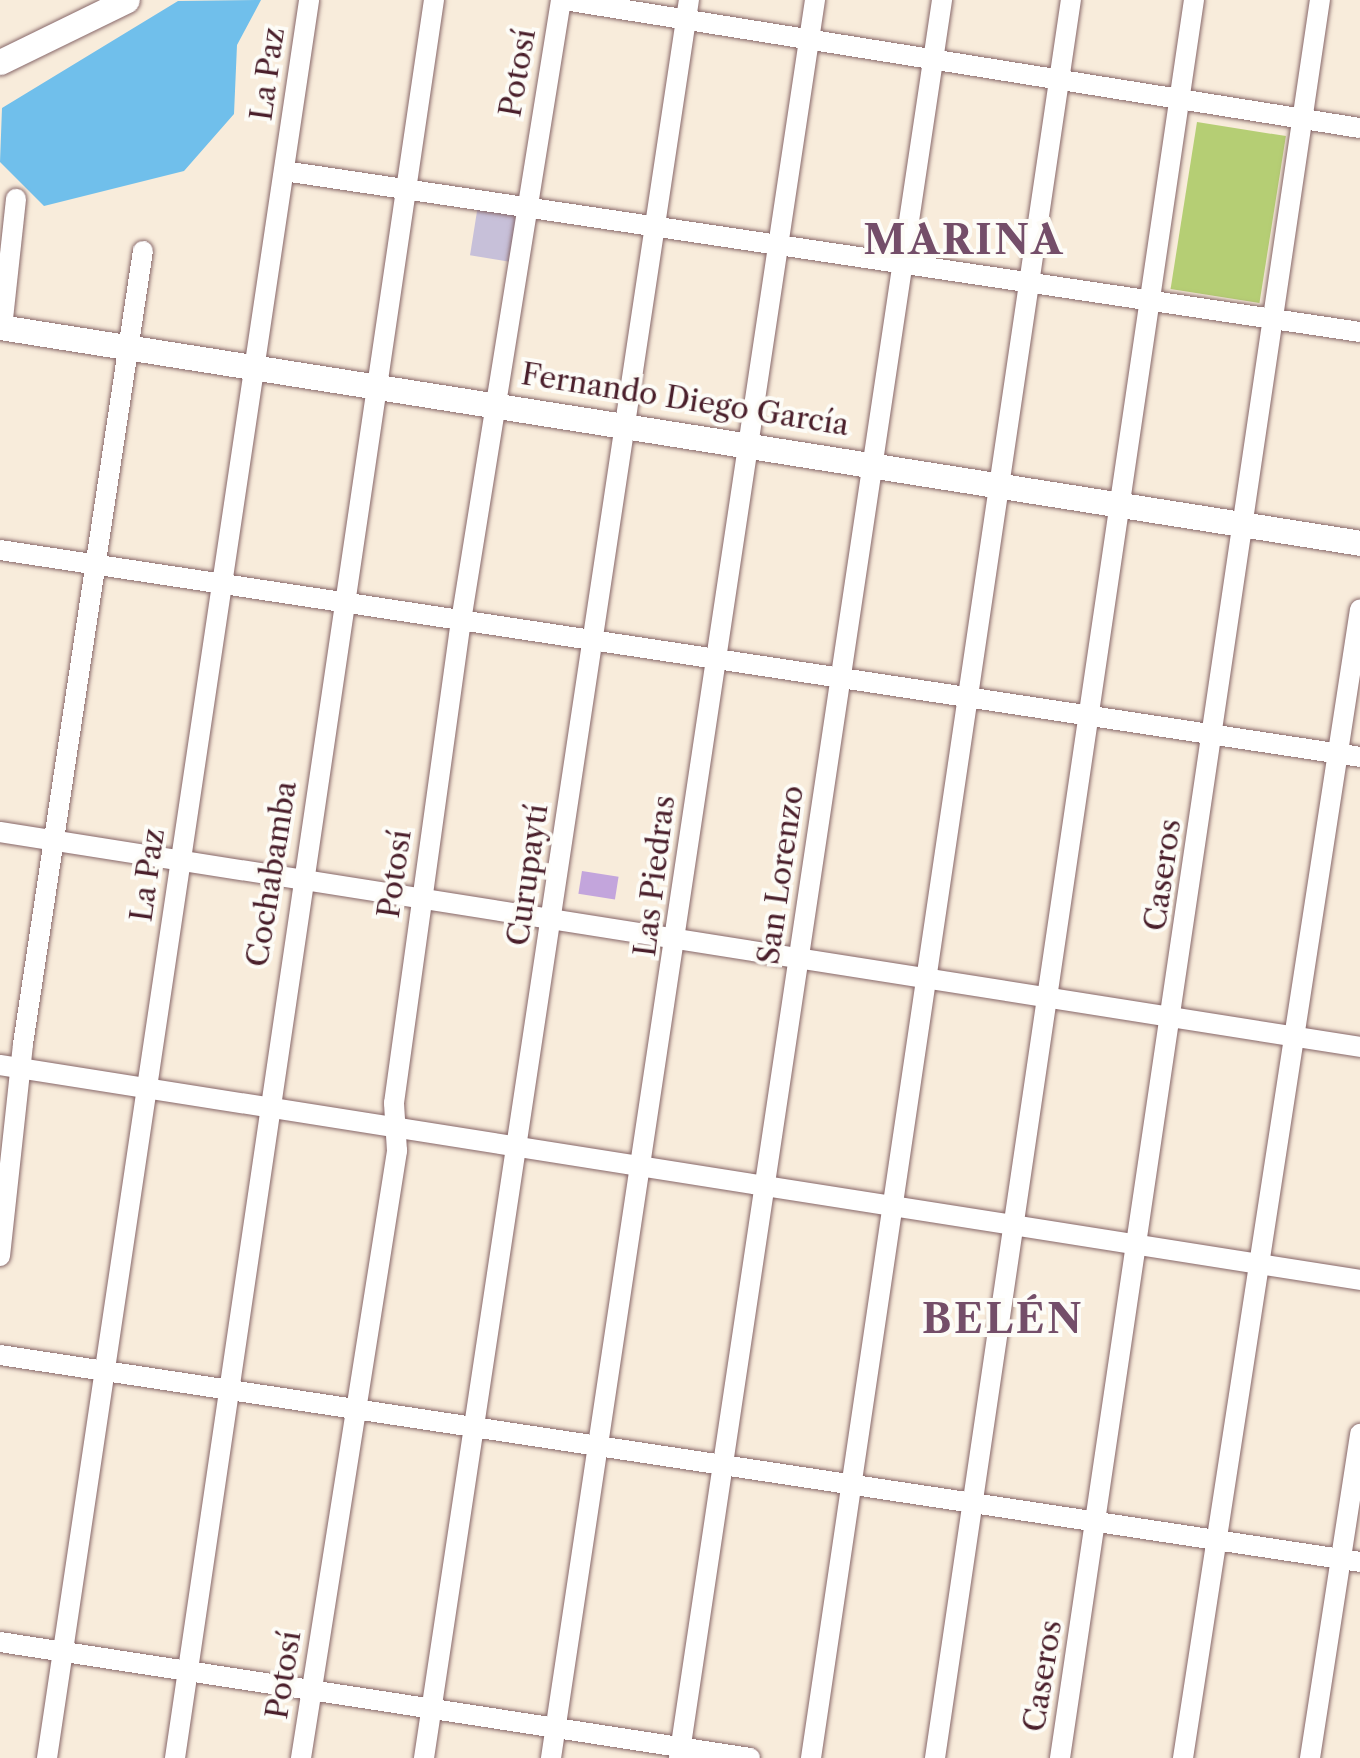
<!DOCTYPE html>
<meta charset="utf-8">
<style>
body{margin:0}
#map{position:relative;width:1360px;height:1758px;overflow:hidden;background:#f8ecdb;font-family:"Libre Caslon Text",serif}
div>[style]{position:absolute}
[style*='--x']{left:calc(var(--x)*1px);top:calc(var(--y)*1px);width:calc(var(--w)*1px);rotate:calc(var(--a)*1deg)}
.industrial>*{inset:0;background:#c7c0d9;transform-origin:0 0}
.green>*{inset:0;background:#b5ce74;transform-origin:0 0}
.water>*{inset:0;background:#70bfeb}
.building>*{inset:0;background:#c3a5dc;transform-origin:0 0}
.roads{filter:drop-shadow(0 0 2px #876769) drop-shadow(0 0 2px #876769)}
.minor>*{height:20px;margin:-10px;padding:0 10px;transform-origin:10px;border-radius:10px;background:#fff}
.major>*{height:25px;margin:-12.5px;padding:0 12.5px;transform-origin:12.5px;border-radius:12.5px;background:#fff}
span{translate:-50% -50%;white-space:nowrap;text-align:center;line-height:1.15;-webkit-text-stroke:8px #fdfcf7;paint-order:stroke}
.street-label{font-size:30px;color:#4a1f2b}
.district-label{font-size:40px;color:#744e69;font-weight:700;letter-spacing:2.5px}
</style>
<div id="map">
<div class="industrial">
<div style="left:478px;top:205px;width:40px;height:51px;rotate:9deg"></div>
</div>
<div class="green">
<div style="left:1197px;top:122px;width:90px;height:169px;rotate:9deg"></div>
</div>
<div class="water">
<div style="clip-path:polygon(261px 0,237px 45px,234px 114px,184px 171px,44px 206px,0 162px,2px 108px,178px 1px)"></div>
</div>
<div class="building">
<div style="left:582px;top:871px;width:37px;height:23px;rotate:9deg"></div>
</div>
<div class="roads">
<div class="minor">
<div style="--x:564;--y:0;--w:806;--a:9.14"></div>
<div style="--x:284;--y:171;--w:1088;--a:8.51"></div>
<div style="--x:2;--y:328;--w:130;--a:-83.8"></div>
<div style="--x:0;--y:550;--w:1376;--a:8.65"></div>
<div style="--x:0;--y:832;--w:1377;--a:8.98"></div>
<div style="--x:0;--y:1065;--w:1377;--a:8.98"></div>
<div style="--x:0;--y:1256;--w:213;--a:-83.8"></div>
<div style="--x:23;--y:1044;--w:802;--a:-81.4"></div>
<div style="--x:0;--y:1355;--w:1376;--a:8.65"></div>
<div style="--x:0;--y:1642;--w:759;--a:8.79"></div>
<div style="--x:47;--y:1758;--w:1777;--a:-81.52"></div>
<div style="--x:175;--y:1758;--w:1777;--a:-81.62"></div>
<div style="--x:301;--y:1758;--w:615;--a:-81.01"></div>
<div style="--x:397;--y:1151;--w:48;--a:-93.6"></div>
<div style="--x:394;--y:1103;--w:487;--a:-82.1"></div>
<div style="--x:461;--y:621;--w:629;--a:-80.85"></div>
<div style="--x:424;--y:1758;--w:1778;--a:-81.43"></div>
<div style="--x:551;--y:1758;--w:1778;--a:-81.46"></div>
<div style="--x:679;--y:1758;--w:1778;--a:-81.49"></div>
<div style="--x:811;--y:1758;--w:1777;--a:-81.59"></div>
<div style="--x:935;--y:1758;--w:1777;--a:-81.62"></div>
<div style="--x:1060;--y:1758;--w:1777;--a:-81.59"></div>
<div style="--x:1183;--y:1758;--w:1162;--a:-81.24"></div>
<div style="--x:1310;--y:1758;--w:328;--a:-81.2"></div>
</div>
<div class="major">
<div style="--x:0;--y:62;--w:141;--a:-26"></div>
<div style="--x:0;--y:327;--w:1377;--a:9.02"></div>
</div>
</div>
<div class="street-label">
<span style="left:518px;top:73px;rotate:-80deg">Potosí</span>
<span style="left:268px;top:74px;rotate:-82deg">La Paz</span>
<span style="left:685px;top:400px;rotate:9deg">Fernando Diego García</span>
<span style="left:272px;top:874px;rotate:-81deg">Cochabamba</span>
<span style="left:395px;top:874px;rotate:-82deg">Potosí</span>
<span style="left:148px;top:875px;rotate:-82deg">La Paz</span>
<span style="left:528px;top:875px;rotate:-82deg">Curupaytí</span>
<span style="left:781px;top:875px;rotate:-82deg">San Lorenzo</span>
<span style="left:1163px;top:875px;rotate:-82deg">Caseros</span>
<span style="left:655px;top:876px;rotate:-83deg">Las Piedras</span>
<span style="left:284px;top:1675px;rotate:-81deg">Potosí</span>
<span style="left:1043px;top:1676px;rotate:-81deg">Caseros</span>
</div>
<div class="district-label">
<span style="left:964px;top:240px">MARINA</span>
<span style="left:1003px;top:1319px">BELÉN</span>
</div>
</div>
